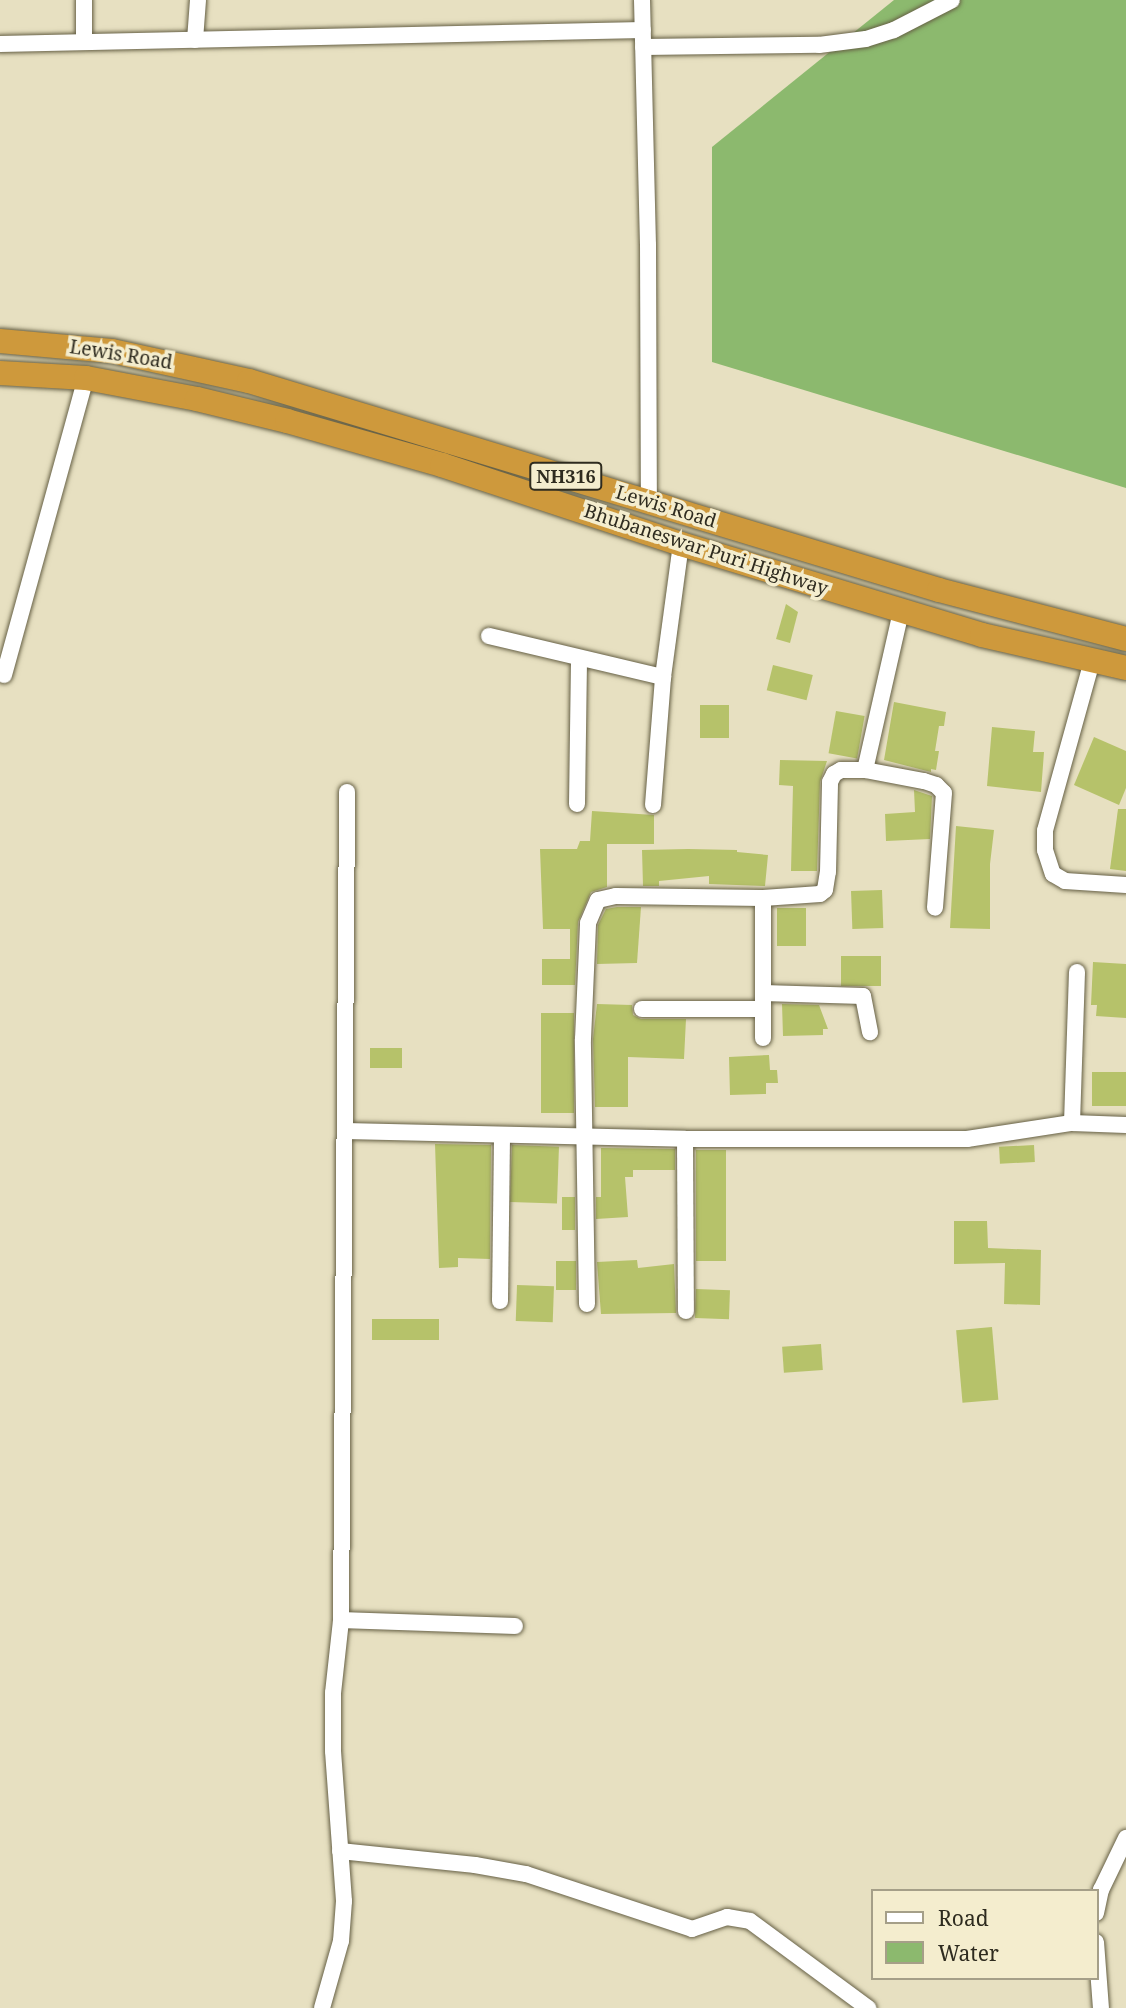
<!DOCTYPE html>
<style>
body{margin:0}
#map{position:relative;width:1126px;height:2008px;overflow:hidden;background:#e7e0c1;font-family:"Noto Serif",serif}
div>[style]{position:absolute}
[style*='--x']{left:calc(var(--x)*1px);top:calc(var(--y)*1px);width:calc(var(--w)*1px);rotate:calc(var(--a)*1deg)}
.water>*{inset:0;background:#8cb96e}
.building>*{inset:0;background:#b6c26a;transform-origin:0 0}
.roads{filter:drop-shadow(0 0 2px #666045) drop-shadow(0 0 2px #666045)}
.minor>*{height:16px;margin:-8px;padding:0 8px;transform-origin:8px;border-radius:8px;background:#fff}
.highway>*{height:24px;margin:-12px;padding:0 12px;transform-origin:12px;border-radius:12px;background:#ce993c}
span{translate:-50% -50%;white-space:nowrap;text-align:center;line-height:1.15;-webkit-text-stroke:7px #f4edce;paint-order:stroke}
.shield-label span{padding:2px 5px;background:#f4edce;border:2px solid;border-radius:5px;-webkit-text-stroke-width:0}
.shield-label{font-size:18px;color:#2e2b1f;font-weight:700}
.street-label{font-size:19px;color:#2e2b1f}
.legend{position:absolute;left:871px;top:1889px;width:228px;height:91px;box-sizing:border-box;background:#f4edce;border:2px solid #a59f88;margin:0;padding:9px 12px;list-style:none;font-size:21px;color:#2e2b1f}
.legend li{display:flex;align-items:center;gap:14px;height:35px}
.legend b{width:35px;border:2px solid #a59f88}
</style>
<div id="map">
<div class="water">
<div style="clip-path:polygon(894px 0,1126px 0,1126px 488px,712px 362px,712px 147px)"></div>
</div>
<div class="building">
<div style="clip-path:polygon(786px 604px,798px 612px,790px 643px,776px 639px)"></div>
<div style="left:773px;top:665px;width:41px;height:26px;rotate:14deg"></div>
<div style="clip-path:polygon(894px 702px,946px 712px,944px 726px,939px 726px,935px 751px,939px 751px,936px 770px,931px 769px,931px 772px,884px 760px)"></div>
<div style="left:700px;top:705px;width:29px;height:33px"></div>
<div style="left:836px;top:711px;width:29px;height:43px;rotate:10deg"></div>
<div style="clip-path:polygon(992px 727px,1035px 731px,1033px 752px,1044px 752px,1041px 792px,987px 786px)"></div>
<div style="clip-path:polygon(1094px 737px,1126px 751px,1126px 788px,1119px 805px,1074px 785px)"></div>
<div style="clip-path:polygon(780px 760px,827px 761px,820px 782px,817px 871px,791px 871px,793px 786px,779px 785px)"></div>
<div style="clip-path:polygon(914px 790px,932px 796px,930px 839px,886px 841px,885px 814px,915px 812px)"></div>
<div style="clip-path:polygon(1118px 809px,1126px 809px,1126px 871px,1110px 869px)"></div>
<div style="clip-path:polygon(592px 811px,654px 815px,654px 844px,607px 844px,607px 887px,591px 892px,578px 922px,575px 985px,542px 985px,542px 959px,570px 959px,570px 929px,543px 929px,540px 849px,577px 849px,580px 841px,590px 841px)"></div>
<div style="clip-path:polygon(956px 826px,994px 830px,990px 864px,990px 929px,950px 928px)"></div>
<div style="clip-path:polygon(688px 849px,737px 850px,737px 852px,768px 855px,765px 886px,709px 884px,709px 876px,659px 881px,659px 886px,643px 886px,642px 850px)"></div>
<div style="left:882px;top:890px;width:38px;height:31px;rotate:88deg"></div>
<div style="clip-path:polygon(617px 907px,641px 907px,637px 963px,597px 964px,598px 925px,606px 909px)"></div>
<div style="left:777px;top:908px;width:29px;height:38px"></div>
<div style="left:881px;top:956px;width:30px;height:40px;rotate:90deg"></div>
<div style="clip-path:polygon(1093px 962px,1126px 964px,1126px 1018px,1096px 1016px,1097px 1005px,1091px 1005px)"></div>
<div style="clip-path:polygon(597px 1004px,632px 1005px,633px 1015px,641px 1019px,686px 1019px,684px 1059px,628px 1057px,628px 1107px,595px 1107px,593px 1039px)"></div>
<div style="clip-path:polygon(782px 1004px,819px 1005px,828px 1029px,823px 1029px,823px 1035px,783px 1036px)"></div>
<div style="left:541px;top:1013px;width:33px;height:100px"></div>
<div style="left:370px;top:1048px;width:32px;height:20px"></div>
<div style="clip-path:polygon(769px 1055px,770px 1070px,777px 1070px,778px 1083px,766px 1083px,766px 1094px,730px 1095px,729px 1057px)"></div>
<div style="left:1092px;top:1072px;width:34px;height:34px"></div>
<div style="clip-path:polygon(435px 1144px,491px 1145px,490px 1259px,458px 1258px,458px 1267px,439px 1268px)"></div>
<div style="left:512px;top:1145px;width:47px;height:57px;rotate:2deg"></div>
<div style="left:1034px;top:1145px;width:17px;height:35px;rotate:87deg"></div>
<div style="clip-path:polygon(601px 1148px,675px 1149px,675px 1170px,633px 1170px,633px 1177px,625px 1177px,628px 1217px,596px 1219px,596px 1197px,601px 1197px)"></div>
<div style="left:696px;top:1150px;width:30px;height:111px"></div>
<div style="left:562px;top:1197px;width:13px;height:33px"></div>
<div style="clip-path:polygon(954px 1221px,987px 1221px,988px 1248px,1041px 1250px,1040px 1305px,1004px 1304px,1005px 1263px,954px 1264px)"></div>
<div style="clip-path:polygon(637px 1260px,638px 1268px,674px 1264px,676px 1313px,601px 1314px,597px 1262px)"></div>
<div style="left:576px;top:1261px;width:29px;height:20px;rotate:90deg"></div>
<div style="left:517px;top:1285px;width:37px;height:36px;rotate:2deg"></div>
<div style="left:696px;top:1289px;width:34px;height:29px;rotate:2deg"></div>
<div style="left:372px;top:1319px;width:67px;height:21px"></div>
<div style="left:992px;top:1327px;width:73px;height:36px;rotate:85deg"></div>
<div style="left:821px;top:1344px;width:26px;height:39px;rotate:86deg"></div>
</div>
<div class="roads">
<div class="minor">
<div style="--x:84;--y:0;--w:42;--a:90"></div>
<div style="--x:642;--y:0;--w:245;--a:88.6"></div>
<div style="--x:648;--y:245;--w:258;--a:89.8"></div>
<div style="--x:195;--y:40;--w:40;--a:-85.7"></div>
<div style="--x:0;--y:44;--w:643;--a:-1.25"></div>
<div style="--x:643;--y:47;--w:176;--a:-0.7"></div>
<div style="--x:819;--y:45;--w:47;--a:-7.3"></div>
<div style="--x:866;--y:39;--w:29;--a:-18"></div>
<div style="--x:894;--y:30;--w:65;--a:-27.3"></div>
<div style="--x:489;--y:636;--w:179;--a:13.3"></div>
<div style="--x:1092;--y:661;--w:176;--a:105.5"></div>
<div style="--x:1045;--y:831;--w:19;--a:90"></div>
<div style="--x:1045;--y:850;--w:25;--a:72"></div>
<div style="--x:1053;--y:874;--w:14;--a:30"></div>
<div style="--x:1065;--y:881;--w:61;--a:3.8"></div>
<div style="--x:4;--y:675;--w:308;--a:-74.6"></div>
<div style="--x:865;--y:770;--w:163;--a:-77.2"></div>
<div style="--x:577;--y:804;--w:146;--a:-89.2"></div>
<div style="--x:653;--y:805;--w:128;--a:-85.5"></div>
<div style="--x:663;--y:677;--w:134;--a:-82.3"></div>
<div style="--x:763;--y:898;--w:140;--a:90"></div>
<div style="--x:763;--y:993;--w:100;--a:1.7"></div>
<div style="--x:863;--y:996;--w:37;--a:79"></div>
<div style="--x:642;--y:1009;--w:121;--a:0"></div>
<div style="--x:1072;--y:1123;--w:151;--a:-88.1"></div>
<div style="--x:345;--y:1131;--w:340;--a:1.3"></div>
<div style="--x:685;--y:1139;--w:282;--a:0"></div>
<div style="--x:967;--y:1139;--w:106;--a:-8.7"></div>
<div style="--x:1072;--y:1123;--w:54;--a:2.1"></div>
<div style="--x:685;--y:1139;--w:172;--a:89.7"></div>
<div style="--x:500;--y:1301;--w:165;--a:-89.3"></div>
<div style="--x:587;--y:1304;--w:265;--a:-90.9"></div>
<div style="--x:583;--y:1039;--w:116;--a:-87.5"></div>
<div style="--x:588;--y:923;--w:25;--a:-67"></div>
<div style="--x:598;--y:900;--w:18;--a:-13"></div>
<div style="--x:616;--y:896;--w:147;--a:0.8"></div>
<div style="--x:763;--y:898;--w:57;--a:-4"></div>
<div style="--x:820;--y:894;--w:6;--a:-39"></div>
<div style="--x:825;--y:890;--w:18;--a:-81"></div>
<div style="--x:828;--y:872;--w:90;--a:-88.7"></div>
<div style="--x:830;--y:782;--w:9;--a:-63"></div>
<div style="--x:834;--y:774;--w:8;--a:-30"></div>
<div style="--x:841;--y:770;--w:24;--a:0"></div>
<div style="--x:865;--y:770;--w:60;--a:10.6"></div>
<div style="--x:924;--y:781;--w:13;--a:18"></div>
<div style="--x:936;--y:785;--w:11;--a:45"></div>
<div style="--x:944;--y:793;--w:115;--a:94.5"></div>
<div style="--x:341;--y:1620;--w:174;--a:2"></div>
<div style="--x:340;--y:1851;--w:136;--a:5.9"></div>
<div style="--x:475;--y:1865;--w:52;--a:10"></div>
<div style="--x:526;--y:1874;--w:175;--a:18.3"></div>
<div style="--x:692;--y:1929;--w:37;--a:-19"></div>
<div style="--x:727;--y:1917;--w:23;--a:10"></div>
<div style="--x:750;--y:1921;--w:147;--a:36.4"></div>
<div style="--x:1096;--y:1913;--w:24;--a:-78"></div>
<div style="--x:1101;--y:1890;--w:58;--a:-64.3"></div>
<div style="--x:1096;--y:1942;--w:66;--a:85.7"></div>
<div style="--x:322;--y:2008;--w:70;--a:-74.2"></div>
<div style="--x:341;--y:1941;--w:40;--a:-85.7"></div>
<div style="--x:344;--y:1901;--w:150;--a:-94.2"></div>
<div style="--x:333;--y:1751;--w:58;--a:-90"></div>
<div style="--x:333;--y:1693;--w:73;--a:-83.7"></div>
<div style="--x:341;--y:1620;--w:828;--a:-89.58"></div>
</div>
<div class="highway">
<div style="--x:0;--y:341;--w:112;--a:5.1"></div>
<div style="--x:112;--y:351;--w:140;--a:12.4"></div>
<div style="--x:249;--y:381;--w:721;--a:16.85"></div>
<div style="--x:939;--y:590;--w:193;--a:14.7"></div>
<div style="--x:0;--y:373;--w:86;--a:3.3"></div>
<div style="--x:86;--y:378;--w:113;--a:10.7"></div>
<div style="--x:197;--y:399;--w:93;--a:13.7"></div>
<div style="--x:287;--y:421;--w:161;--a:15.8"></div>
<div style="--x:442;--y:465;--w:252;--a:18.3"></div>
<div style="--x:681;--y:544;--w:314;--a:16.8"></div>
<div style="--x:982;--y:635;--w:148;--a:12.9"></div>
</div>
</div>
<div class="shield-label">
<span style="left:566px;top:476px">NH316</span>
</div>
<div class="street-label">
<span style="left:121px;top:355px;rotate:9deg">Lewis Road</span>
<span style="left:666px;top:507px;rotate:17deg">Lewis Road</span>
<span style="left:706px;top:550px;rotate:18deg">Bhubaneswar Puri Highway</span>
</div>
<ul class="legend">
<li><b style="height:9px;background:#fff"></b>Road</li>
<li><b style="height:19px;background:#8cb96e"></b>Water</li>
</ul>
</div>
